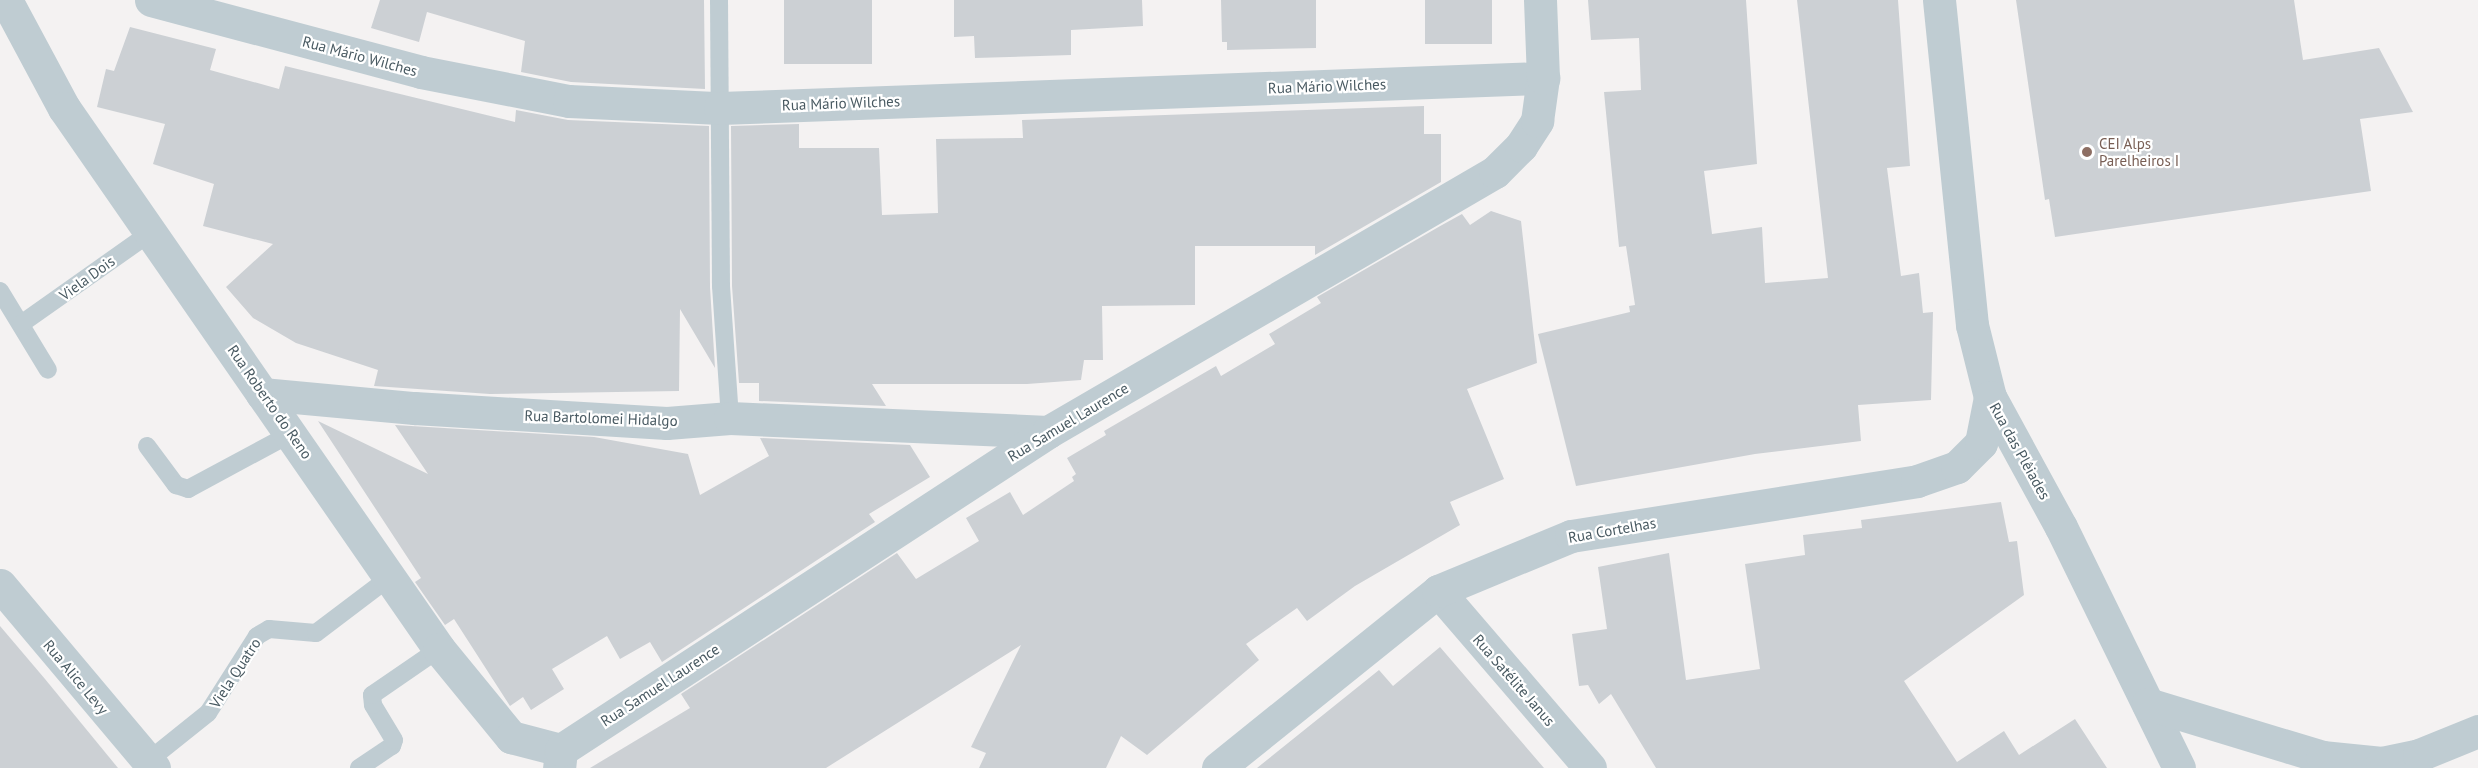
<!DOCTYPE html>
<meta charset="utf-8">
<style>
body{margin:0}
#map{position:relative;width:2478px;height:768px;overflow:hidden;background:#f4f2f2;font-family:"PT Sans",sans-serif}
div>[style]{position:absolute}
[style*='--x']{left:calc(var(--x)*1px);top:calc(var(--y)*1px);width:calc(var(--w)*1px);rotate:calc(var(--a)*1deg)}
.building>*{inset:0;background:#ccd0d4;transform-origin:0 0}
.lane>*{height:18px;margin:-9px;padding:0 9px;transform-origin:9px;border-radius:9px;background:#bfccd2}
.street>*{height:33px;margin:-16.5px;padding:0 16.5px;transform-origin:16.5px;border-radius:16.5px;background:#bfccd2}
.dots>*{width:16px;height:16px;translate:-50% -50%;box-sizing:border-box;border:3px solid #fff;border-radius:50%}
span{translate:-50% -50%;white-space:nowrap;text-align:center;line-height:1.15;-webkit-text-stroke:4.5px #fff;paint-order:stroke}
.street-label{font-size:15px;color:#485961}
.education-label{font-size:15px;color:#785e54}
.left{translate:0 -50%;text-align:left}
</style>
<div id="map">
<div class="building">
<div style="clip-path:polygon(380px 0,704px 0,705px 89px,571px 82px,521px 72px,525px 41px,427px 12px,419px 42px,371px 28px)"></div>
<div style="left:784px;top:0;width:88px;height:64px"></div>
<div style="clip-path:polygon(954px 0,1142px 0,1143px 26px,1071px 30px,1071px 55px,975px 58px,974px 36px,954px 37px)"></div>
<div style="clip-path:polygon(1221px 0,1316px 0,1316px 48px,1227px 50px,1227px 42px,1222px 42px)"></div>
<div style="left:1425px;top:0;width:67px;height:44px"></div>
<div style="clip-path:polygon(1588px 0,1746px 0,1757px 164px,1704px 171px,1712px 234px,1762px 227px,1765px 283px,1828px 278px,1797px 0,1898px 0,1910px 166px,1887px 168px,1901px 276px,1919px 273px,1923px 313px,1933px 312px,1931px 400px,1858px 405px,1861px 441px,1755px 454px,1576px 486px,1538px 334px,1630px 312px,1629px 306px,1635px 305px,1626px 246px,1619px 247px,1604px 92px,1641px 90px,1639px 38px,1591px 40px)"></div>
<div style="clip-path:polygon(2016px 0,2294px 0,2303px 60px,2379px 48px,2413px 112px,2360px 119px,2371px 191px,2055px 237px,2049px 199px,2045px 200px)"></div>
<div style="clip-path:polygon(130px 27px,216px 49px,210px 70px,279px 89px,285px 66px,515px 122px,516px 110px,568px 120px,709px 126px,710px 287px,715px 368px,680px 309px,679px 391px,490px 394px,374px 386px,378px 370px,296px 343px,253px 318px,226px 287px,273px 244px,203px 226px,214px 184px,153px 164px,165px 124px,97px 107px,106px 69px,114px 71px)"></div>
<div style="clip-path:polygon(1424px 106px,1424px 134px,1441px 134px,1441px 182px,1315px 255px,1315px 246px,1195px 246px,1195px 305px,1102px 306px,1103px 360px,1084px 360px,1081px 380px,1027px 384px,872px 384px,886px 406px,759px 401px,759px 383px,739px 383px,732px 286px,731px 126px,799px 124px,799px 148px,879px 148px,882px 215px,938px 213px,936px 139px,1023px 138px,1022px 120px)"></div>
<div style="clip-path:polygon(1491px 211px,1521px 221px,1537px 363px,1467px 389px,1504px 479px,1450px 502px,1460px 525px,1355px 586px,1307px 621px,1297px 608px,1246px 644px,1259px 660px,1147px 755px,1121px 736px,1106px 768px,979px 768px,986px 753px,971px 747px,1021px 645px,826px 768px,590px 768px,690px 708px,681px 694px,897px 553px,916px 579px,979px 541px,966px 518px,1010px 492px,1023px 515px,1074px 481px,1072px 477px,1076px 474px,1067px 458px,1106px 435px,1104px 431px,1216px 366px,1221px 376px,1275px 344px,1269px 334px,1321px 303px,1317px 297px,1442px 225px,1462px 214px,1470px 225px)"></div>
<div style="clip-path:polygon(318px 421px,428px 474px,395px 425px,594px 437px,688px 454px,700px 495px,769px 456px,760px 438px,910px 445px,930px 477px,869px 514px,875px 522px,662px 662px,650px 642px,620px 659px,607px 636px,552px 669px,564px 689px,531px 710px,523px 697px,510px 706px,454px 619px,445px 625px,415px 582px,421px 578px)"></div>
<div style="clip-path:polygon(2001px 502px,2009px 542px,2017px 541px,2024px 595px,1904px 681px,1957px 762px,2004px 731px,2019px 755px,2075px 719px,2107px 768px,1656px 768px,1611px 694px,1599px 704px,1588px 685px,1579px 686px,1572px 634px,1607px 629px,1598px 567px,1669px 553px,1686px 680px,1760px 669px,1745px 564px,1805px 555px,1803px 535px,1862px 528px,1861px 520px)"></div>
<div style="clip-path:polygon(0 626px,45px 679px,118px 768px,0 768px)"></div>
<div style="clip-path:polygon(1440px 647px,1544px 768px,1257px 768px,1379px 670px,1393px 686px)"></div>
</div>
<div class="lane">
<div style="--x:719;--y:0;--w:286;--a:89.6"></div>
<div style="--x:721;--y:286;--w:132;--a:86.1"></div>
<div style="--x:0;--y:291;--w:92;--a:58.7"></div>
<div style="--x:21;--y:324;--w:161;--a:-35.2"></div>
<div style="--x:147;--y:446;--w:49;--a:53.4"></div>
<div style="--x:176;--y:485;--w:13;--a:18"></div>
<div style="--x:188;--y:489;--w:118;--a:-28.3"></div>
<div style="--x:148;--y:761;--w:77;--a:-38.7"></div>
<div style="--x:208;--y:713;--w:91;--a:-57.5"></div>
<div style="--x:257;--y:636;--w:14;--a:-30"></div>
<div style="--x:269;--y:629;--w:47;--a:4.9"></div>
<div style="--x:316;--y:633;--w:93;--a:-37.1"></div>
<div style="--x:359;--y:768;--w:40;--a:-34"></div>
<div style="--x:392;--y:746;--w:6;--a:-72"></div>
<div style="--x:394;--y:740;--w:41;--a:-121"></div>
<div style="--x:373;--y:705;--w:10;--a:-96"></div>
<div style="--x:372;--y:695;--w:81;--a:-34.5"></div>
</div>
<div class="street">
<div style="--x:6;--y:0;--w:123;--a:61.8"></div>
<div style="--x:64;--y:108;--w:658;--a:55.27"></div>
<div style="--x:439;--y:649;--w:114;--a:50.7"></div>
<div style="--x:511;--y:737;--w:52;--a:14.6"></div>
<div style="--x:561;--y:750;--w:18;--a:96"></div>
<div style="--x:151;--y:0;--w:279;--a:14.9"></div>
<div style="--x:421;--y:72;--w:151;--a:11.1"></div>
<div style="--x:569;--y:101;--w:151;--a:2.7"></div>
<div style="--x:720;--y:108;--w:824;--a:-2.09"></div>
<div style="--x:1939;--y:0;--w:327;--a:84.2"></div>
<div style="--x:1972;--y:325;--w:74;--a:76"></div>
<div style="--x:1990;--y:397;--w:148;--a:61.4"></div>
<div style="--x:2061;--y:527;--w:268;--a:63.9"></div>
<div style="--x:262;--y:394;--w:153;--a:5.3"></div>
<div style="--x:414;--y:408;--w:253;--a:3.4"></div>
<div style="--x:667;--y:423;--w:63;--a:-4.5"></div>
<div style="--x:730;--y:418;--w:318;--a:2.5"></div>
<div style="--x:0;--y:585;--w:239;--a:49.9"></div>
<div style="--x:1438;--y:591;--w:233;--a:49.3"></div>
<div style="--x:2148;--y:704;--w:182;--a:16.9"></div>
<div style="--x:2322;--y:757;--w:60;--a:5.7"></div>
<div style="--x:2382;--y:763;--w:38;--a:-12"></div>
<div style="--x:2419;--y:755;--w:64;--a:-22.1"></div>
<div style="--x:561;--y:750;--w:582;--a:-33.14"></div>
<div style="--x:1048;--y:432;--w:517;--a:-30.18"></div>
<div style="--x:1495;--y:172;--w:37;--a:-45"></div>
<div style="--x:1521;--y:146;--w:30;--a:-57"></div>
<div style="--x:1537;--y:121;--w:43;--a:-82.1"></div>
<div style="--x:1543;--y:78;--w:78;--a:-92.2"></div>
<div style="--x:1218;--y:768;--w:282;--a:-38.8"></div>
<div style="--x:1438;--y:591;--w:144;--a:-22.5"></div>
<div style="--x:1571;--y:536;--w:350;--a:-9"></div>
<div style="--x:1917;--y:481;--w:42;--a:-19.3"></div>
<div style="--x:1957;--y:467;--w:34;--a:-45"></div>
<div style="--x:1981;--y:443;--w:47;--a:-78.9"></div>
</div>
<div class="dots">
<div style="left:2087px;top:152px;background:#8d6e63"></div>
</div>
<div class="street-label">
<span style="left:360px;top:56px;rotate:15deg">Rua Mário Wilches</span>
<span style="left:1327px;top:86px;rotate:-2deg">Rua Mário Wilches</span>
<span style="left:841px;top:103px;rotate:-2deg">Rua Mário Wilches</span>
<span style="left:87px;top:278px;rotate:-36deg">Viela Dois</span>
<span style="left:270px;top:402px;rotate:55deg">Rua Roberto do Reno</span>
<span style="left:601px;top:418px;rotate:2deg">Rua Bartolomei Hidalgo</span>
<span style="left:1068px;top:422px;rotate:-31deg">Rua Samuel Laurence</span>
<span style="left:2020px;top:451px;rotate:61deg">Rua das Plêiades</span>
<span style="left:1612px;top:530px;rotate:-10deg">Rua Cortelhas</span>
<span style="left:235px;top:673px;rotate:-57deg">Viela Quatro</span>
<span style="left:76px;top:677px;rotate:50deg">Rua Alice Levy</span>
<span style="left:1514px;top:680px;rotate:49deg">Rua Satélite Janus</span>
<span style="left:660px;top:685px;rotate:-33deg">Rua Samuel Laurence</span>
</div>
<div class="education-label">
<span class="left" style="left:2099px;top:152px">CEI Alps<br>Parelheiros I</span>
</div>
</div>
